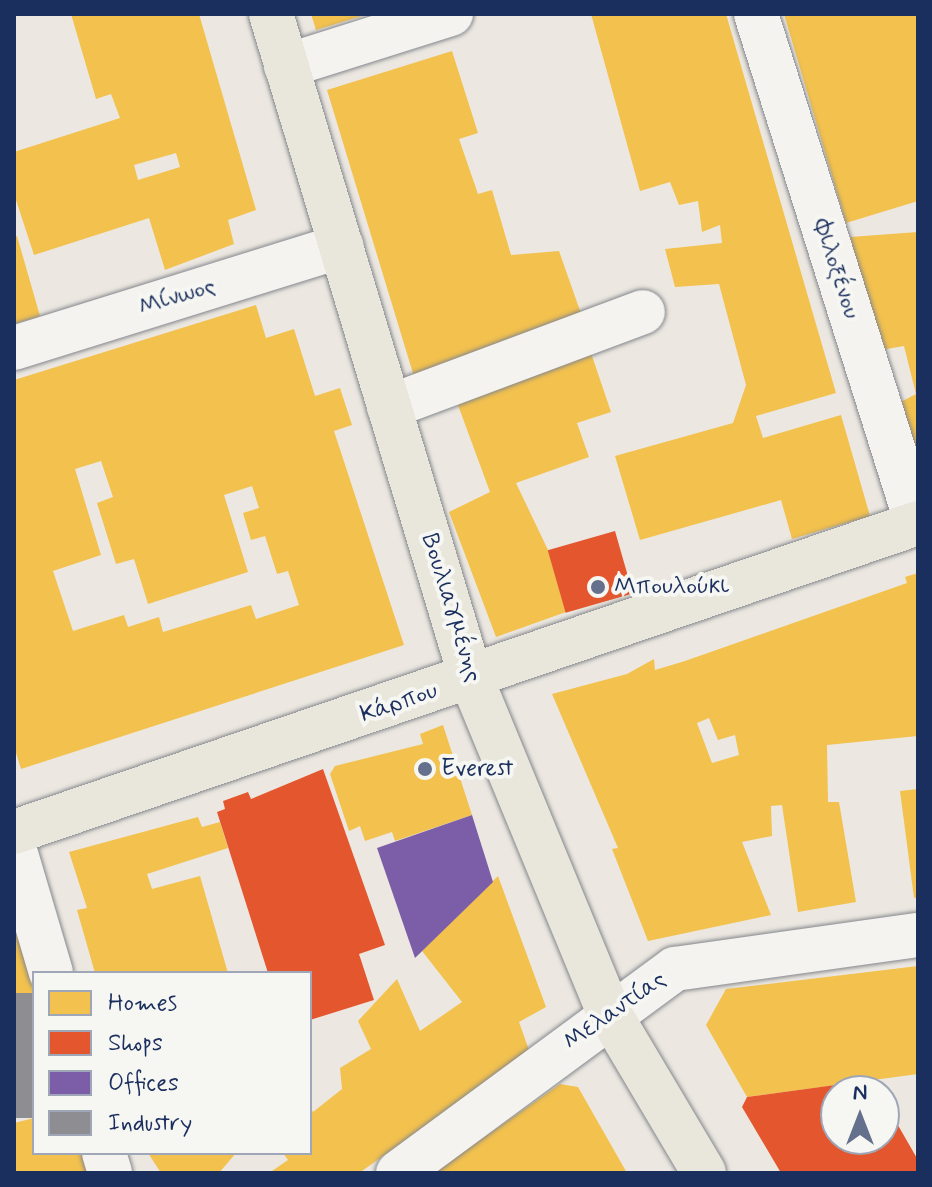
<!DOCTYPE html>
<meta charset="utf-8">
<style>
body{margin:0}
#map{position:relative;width:932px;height:1187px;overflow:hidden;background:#ece8e1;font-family:Mynerve,sans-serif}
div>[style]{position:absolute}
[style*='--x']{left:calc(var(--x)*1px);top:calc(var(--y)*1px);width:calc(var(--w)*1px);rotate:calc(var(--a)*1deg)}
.homes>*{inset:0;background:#f2c14e}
.shops>*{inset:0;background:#e4572e;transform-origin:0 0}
.offices>*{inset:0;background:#7b5ea7}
.industry>*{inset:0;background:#8d8d92;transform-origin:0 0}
.roads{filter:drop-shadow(0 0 2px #85878d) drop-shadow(0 0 2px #85878d)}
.minor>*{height:44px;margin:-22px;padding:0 22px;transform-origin:22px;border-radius:22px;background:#f4f3f0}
.major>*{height:44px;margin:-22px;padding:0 22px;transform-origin:22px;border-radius:22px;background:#e9e6dc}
.dots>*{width:22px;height:22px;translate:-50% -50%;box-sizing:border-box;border:4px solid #f6f6f2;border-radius:50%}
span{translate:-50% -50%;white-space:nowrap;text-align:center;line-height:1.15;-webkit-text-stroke:8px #f6f6f2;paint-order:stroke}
.street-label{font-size:24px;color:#1b2f5e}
.poi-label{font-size:24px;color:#1b2f5e}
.left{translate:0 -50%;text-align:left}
.frame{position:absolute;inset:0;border:16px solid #1b2f5e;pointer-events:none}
.legend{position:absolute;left:32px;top:971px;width:280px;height:184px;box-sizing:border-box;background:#f6f6f2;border:2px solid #9ea6b7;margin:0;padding:10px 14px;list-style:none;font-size:24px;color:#1b2f5e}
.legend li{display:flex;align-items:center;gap:16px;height:40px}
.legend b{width:40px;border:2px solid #9ea6b7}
.north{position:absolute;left:820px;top:1075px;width:80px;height:80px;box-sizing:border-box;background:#f6f6f2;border:2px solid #9ea6b7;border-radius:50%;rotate:0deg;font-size:22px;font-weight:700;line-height:32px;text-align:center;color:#1b2f5e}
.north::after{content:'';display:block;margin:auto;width:28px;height:36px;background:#64708c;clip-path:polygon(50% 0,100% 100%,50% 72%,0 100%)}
</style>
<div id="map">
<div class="homes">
<div style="clip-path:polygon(evenodd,71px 14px,199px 14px,256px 210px,228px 220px,234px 244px,165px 270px,149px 218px,34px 255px,14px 194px,14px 152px,120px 118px,111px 94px,96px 99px,71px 14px,176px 153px,180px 167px,138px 180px,134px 165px,176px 153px)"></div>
<div style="clip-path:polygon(311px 14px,365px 14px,365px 15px,316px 30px)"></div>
<div style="clip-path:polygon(591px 14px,726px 14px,836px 393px,756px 416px,763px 438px,841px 415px,870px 516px,792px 539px,781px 500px,640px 540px,615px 456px,733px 423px,746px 385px,719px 284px,675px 287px,665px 249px,722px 243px,720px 225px,702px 232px,698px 201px,679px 205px,670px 182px,640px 191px)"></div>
<div style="clip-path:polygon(784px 14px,918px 14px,918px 201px,846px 223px)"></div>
<div style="clip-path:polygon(452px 51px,478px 133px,459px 139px,478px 194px,492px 190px,511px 255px,559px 251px,584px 322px,415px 380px,327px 90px)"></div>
<div style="clip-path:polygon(918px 232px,918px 474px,895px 405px,916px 394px,904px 346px,881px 350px,850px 237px)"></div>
<div style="clip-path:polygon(17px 236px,40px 316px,14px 324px,14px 237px)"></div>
<div style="clip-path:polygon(evenodd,256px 305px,266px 338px,294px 329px,315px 396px,340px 388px,352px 425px,334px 431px,404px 645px,21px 769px,14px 746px,14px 380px,256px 305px,101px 461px,113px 497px,97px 503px,116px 564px,134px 559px,148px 604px,248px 572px,224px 495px,252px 486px,259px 508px,243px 513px,251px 540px,265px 536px,277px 574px,288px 571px,299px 605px,256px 619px,251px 605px,163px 632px,159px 617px,128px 627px,124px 615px,73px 631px,53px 571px,101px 555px,75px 469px,101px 461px)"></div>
<div style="clip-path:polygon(589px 347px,611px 412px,577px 423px,589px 457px,516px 483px,548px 550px,566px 612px,496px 637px,449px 512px,490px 492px,455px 397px)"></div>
<div style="clip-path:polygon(evenodd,918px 573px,918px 736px,827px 745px,828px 802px,839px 802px,856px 902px,798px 912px,782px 805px,771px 806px,772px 836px,742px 842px,771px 915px,648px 941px,612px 849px,618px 848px,552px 694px,627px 674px,654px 659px,655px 670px,685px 661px,907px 583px,905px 577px,918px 573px,709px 718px,718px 740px,735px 735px,739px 755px,712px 763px,697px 723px,709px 718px)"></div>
<div style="clip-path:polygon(443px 725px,472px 815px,395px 841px,392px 832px,365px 841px,360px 826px,349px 831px,330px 774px,335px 766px,423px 744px,420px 734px)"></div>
<div style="clip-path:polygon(918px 789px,918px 897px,914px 898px,900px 791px)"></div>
<div style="clip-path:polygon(198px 817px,202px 827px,220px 822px,228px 848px,147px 874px,152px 889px,200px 876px,228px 973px,95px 973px,77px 910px,87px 908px,69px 852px)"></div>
<div style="clip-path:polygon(498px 876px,546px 1007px,519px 1022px,530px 1053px,359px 1173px,269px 1173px,288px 1160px,283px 1153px,310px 1153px,310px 1107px,313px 1112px,342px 1089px,340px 1068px,371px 1049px,358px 1021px,397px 979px,420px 1031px,462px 1002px,422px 951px)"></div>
<div style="clip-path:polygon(14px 896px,34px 993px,14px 999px)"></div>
<div style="clip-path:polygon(918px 966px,918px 1074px,747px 1097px,706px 1025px,726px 989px)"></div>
<div style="clip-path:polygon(560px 1084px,578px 1087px,627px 1173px,433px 1173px)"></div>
<div style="clip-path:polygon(34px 1118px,34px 1153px,90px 1153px,95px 1173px,14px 1173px,14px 1123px)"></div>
<div style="clip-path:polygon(148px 1153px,236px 1153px,219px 1173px,161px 1173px)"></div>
</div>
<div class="shops">
<div style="left:615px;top:531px;width:65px;height:70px;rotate:74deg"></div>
<div style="clip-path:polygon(323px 769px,385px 945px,359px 954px,374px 1000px,310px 1020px,310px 973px,268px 973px,217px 812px,225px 809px,223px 801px,248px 792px,251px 799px)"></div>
<div style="clip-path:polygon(872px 1080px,878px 1091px,836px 1091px,836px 1139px,884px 1139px,884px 1101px,918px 1160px,918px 1173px,781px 1173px,742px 1107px,747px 1097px)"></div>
</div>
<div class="offices">
<div style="clip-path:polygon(472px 815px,493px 882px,415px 958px,377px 848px)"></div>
</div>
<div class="industry">
<div style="left:34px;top:993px;width:125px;height:21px;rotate:90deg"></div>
</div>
<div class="roads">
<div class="minor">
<div style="--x:756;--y:14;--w:535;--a:72.48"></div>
<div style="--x:286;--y:66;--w:173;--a:-17.5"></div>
<div style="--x:14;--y:348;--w:343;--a:-17.3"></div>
<div style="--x:389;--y:407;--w:271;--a:-20.5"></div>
<div style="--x:14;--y:847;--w:131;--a:73.6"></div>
<div style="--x:104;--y:1153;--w:21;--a:73"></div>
<div style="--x:398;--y:1173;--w:344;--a:-36.4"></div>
<div style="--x:675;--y:969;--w:245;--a:-8"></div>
</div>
<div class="major">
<div style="--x:271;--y:14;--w:693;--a:73.24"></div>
<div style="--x:471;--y:678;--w:360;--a:67.6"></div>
<div style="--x:608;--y:1011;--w:188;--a:59.3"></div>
<div style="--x:14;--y:832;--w:955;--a:-18.87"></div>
</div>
</div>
<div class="dots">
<div style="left:598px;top:587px;background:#64708c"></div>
<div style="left:425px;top:769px;background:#64708c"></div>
</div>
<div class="street-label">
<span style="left:836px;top:269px;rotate:72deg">Φιλοξένου</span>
<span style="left:177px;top:297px;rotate:-17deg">Μίνωος</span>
<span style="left:451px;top:608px;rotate:73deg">Βουλιαγμένης</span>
<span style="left:399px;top:703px;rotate:-19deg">Κάρπου</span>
<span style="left:615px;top:1011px;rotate:-35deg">Μελαντίας</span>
</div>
<div class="poi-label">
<span class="left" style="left:614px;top:587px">Μπουλούκι</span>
<span class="left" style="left:441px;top:769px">Everest</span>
</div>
<div class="frame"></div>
<ul class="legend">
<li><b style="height:22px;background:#f2c14e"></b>Homes</li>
<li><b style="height:22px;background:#e4572e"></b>Shops</li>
<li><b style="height:22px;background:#7b5ea7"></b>Offices</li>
<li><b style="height:22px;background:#8d8d92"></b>Industry</li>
</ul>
<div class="north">N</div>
</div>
